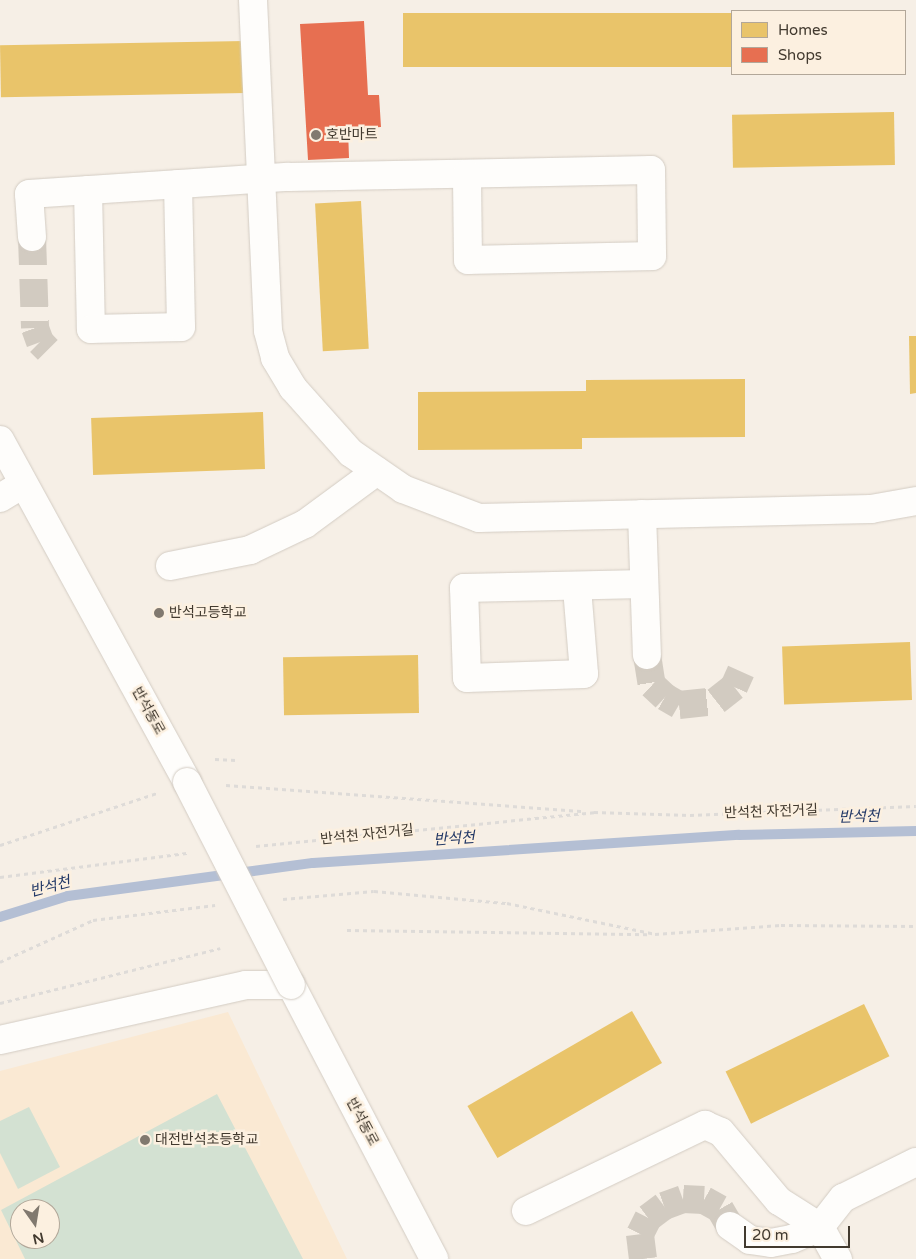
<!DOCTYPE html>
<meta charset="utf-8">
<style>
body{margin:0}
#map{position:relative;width:916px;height:1259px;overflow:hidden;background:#f6efe6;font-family:"Varela Round","Noto Sans KR",sans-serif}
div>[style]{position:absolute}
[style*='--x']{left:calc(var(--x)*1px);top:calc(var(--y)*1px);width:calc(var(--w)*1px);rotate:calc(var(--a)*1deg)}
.built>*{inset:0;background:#fae9d3}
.green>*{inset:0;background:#d3e1d2}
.homes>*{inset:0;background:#e9c46a;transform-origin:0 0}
.shops>*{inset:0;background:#e76f51}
.stream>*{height:10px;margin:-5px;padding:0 5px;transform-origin:5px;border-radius:5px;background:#b4bfd4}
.minor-tunnel>*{height:28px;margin-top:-14px;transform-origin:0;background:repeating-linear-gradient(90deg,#d2cbc1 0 28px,transparent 0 42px)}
.path>*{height:3px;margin-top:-1.5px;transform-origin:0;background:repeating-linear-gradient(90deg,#dedbd8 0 4px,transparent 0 8px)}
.roads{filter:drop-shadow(0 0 1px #d3ccc3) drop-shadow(0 0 1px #d3ccc3)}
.minor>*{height:28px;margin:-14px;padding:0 14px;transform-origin:14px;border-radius:14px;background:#fefdfb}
.bridges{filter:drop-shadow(0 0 1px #d3ccc3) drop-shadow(0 0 1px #d3ccc3)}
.minor-bridge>*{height:28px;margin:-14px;padding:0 14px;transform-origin:14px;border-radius:14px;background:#fefdfb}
.dots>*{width:14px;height:14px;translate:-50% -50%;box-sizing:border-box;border:2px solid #fcf0e0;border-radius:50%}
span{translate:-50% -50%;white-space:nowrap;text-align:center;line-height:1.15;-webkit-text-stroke:5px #fcf0e0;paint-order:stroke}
.poi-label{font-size:14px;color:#423a2f}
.left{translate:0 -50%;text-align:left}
.street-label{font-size:14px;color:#423a2f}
.water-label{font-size:15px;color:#233967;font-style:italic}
.legend{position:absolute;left:731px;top:10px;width:175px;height:65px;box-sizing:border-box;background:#fcf0e0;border:1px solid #b2a799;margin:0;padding:6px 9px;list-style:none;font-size:15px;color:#423a2f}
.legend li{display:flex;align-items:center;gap:10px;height:25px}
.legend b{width:25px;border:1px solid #b2a799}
.north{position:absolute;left:10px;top:1199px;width:50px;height:50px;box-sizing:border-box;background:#fcf0e0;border:1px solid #b2a799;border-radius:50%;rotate:167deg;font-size:14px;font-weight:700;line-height:20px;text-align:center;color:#423a2f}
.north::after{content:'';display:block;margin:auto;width:18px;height:22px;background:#81796f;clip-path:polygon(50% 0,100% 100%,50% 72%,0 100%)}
.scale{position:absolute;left:744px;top:1226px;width:106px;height:22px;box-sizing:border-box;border:2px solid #423a2f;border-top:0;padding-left:6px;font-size:15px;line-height:18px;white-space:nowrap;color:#423a2f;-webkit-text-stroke:4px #fcf0e0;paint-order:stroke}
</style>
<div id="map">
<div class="built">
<div style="clip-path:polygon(evenodd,228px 1012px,347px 1259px,0 1259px,0 1071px,228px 1012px,20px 1209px,50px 1209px,50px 1239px,20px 1239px,20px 1209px)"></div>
</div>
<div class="green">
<div style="clip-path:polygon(evenodd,217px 1094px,303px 1259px,25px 1259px,1px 1210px,217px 1094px,20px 1209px,50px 1209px,50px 1239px,20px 1239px,20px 1209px)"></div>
<div style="clip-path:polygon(29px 1107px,60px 1167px,18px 1189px,0 1153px,0 1121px)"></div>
</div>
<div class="homes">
<div style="left:732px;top:13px;width:54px;height:329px;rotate:90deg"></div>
<div style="left:245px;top:41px;width:52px;height:245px;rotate:89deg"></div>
<div style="left:894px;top:112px;width:53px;height:162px;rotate:89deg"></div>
<div style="left:361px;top:201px;width:148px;height:46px;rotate:87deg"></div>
<div style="clip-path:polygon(909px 336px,916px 336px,916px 393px,910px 394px)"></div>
<div style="clip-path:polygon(745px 379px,745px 437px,582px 438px,582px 449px,418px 450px,418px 392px,586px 391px,586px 380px)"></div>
<div style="left:263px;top:412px;width:57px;height:172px;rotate:88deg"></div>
<div style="left:910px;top:642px;width:58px;height:128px;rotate:88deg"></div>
<div style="left:418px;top:655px;width:58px;height:135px;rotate:89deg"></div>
<div style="left:864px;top:1004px;width:58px;height:154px;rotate:64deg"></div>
<div style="left:632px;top:1011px;width:60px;height:190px;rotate:60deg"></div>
</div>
<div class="shops">
<div style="clip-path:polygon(364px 21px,368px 95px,379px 95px,381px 127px,348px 129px,349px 158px,308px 160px,300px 24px)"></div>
</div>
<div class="stream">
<div style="--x:0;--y:917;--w:71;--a:-17.2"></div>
<div style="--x:68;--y:896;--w:247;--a:-7.7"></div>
<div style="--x:313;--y:863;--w:427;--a:-3.8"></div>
<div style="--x:739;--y:835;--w:177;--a:-1.3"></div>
</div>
<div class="minor-tunnel">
<div style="--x:32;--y:237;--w:91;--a:88.1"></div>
<div style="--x:35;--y:328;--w:15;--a:70"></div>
<div style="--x:40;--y:342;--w:11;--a:45"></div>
<div style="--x:647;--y:655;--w:30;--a:81"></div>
<div style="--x:652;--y:685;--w:18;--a:43"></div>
<div style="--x:665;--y:697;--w:16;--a:30"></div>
<div style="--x:679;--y:705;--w:37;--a:-6"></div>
<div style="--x:716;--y:701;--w:23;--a:-38"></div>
<div style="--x:734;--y:687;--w:17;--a:-66"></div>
<div style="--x:643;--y:1259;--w:25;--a:-97"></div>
<div style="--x:640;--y:1234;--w:18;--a:-63"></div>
<div style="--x:648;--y:1218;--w:20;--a:-37"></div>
<div style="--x:664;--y:1206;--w:20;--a:-20"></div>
<div style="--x:683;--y:1199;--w:21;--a:3"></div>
<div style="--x:704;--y:1200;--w:18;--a:29"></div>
<div style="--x:720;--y:1209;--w:20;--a:60"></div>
</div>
<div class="path">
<div style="--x:215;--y:759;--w:21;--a:3"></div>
<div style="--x:226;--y:785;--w:359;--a:4.2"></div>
<div style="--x:0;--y:845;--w:165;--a:-18.3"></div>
<div style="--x:256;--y:846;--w:340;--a:-5.7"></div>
<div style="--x:594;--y:812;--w:96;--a:1.8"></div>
<div style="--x:690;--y:815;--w:226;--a:-2.3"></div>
<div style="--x:0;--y:877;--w:190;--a:-7.3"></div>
<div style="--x:283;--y:899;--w:91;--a:-5"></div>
<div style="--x:374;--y:891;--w:134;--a:5.2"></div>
<div style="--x:507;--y:903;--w:152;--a:11.8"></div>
<div style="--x:347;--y:930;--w:301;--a:0.8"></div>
<div style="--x:655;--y:934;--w:126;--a:-4.1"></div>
<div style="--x:781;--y:925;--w:135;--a:0.4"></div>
<div style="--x:0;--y:962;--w:102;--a:-24.3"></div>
<div style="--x:93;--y:920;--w:123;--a:-7"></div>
<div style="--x:0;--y:1003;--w:227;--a:-14"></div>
</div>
<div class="roads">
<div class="minor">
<div style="--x:253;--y:0;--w:331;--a:87.4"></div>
<div style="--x:268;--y:331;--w:28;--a:75"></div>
<div style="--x:275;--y:358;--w:35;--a:59"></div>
<div style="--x:293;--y:388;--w:87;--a:48.3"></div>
<div style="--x:351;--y:453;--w:63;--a:34.7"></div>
<div style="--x:403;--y:489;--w:81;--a:20.9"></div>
<div style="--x:479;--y:518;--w:392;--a:-1.3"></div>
<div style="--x:871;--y:509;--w:46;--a:-10.1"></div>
<div style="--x:88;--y:190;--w:139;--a:88.8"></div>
<div style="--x:91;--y:329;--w:90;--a:-1.3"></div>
<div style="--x:181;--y:327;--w:143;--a:-91.2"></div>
<div style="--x:32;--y:237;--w:43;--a:-94"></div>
<div style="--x:29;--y:194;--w:260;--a:-3.8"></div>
<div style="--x:288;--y:177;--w:363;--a:-1.1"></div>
<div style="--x:651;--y:170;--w:86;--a:89.3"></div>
<div style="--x:652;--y:256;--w:184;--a:178.8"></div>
<div style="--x:468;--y:260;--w:86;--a:-90.7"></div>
<div style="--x:0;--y:440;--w:390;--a:61.3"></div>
<div style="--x:0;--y:498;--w:27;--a:-31"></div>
<div style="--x:642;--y:514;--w:141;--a:88"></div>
<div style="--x:170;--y:566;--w:82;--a:-11.3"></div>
<div style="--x:250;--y:550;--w:61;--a:-25.3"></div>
<div style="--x:305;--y:524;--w:89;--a:-36.4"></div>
<div style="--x:577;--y:588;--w:86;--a:85.3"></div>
<div style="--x:584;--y:674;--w:117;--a:178"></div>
<div style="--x:467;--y:678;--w:90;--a:-91.9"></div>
<div style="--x:464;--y:588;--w:180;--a:-1.3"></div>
<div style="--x:0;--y:1040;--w:252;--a:-12.6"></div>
<div style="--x:246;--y:985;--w:45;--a:0"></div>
<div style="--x:291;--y:985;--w:309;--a:62.4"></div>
<div style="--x:526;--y:1211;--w:199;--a:-25.7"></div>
<div style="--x:705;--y:1125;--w:17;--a:24"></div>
<div style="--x:721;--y:1132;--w:90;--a:50"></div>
<div style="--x:779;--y:1201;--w:49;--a:32.4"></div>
<div style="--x:820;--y:1227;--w:37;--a:61"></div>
<div style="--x:730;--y:1226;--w:24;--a:35"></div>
<div style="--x:750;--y:1240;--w:21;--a:8"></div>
<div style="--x:771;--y:1243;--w:21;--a:-11"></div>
<div style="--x:792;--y:1239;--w:30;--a:-23"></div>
<div style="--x:820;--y:1227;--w:37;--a:-52"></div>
<div style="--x:843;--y:1198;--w:81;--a:-26.3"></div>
</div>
</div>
<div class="bridges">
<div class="minor-bridge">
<div style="--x:187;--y:782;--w:228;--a:62.9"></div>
</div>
</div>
<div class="dots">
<div style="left:316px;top:135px;background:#81796f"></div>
<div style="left:159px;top:613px;background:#81796f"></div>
<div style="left:145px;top:1140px;background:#81796f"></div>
</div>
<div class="poi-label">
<span class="left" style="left:326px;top:135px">호반마트</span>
<span class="left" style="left:169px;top:613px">반석고등학교</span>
<span class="left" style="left:155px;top:1140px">대전반석초등학교</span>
</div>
<div class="street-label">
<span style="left:148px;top:711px;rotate:61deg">반석동로</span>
<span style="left:771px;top:812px;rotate:-2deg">반석천 자전거길</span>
<span style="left:367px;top:835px;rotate:-6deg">반석천 자전거길</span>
<span style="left:362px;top:1122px;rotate:62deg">반석동로</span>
</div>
<div class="water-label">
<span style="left:859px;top:817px;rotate:-2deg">반석천</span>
<span style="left:454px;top:839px;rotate:-4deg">반석천</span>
<span style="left:50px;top:887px;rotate:-15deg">반석천</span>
</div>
<ul class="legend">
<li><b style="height:14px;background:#e9c46a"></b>Homes</li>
<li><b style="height:14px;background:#e76f51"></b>Shops</li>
</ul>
<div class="north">N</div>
<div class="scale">20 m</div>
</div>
